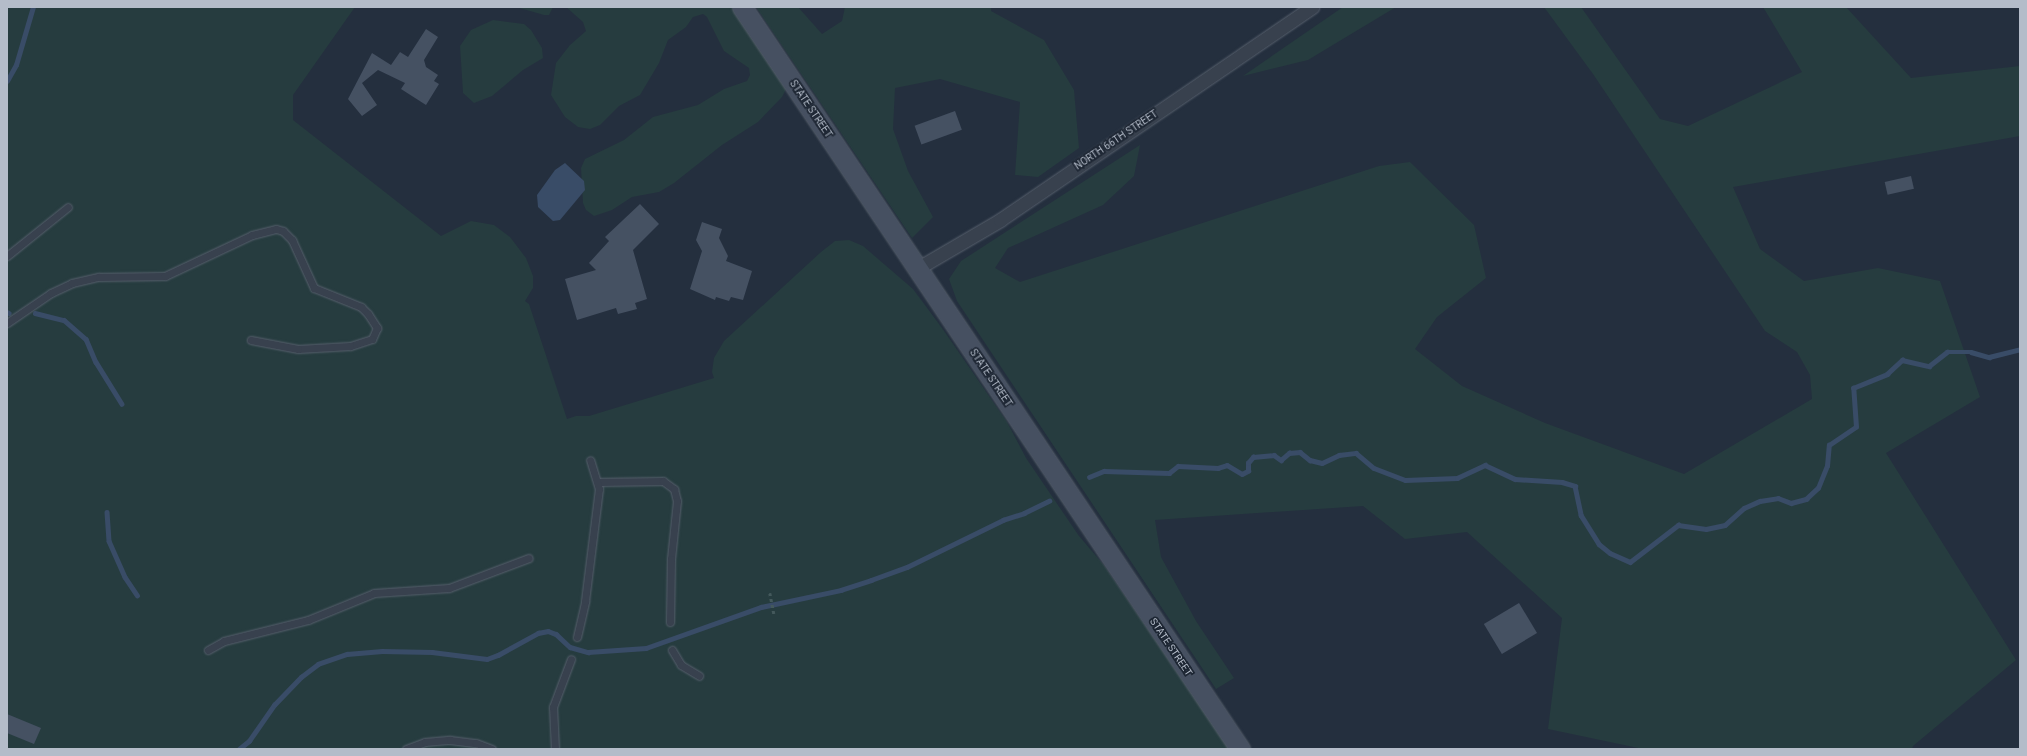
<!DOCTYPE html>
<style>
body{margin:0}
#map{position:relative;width:2027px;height:756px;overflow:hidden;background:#242f3e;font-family:Roboto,sans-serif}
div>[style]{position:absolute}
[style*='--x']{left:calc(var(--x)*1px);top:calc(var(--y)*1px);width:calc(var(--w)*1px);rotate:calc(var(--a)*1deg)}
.green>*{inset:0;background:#263c3f}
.water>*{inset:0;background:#394c67}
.stream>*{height:4.5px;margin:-2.25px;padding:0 2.25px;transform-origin:2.25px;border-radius:2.25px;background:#394c67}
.building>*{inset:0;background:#455162;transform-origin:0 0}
.path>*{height:2.5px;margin-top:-1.25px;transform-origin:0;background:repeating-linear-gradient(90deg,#44595c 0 3px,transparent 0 6px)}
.roads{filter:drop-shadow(0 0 1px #565f6c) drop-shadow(0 0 1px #565f6c)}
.lane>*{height:7px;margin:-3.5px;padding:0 3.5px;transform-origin:3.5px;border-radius:3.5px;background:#38414e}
.street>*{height:13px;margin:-6.5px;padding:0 6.5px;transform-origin:6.5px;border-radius:6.5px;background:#38414e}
.secondary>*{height:19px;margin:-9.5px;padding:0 9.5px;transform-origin:9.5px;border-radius:9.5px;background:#465061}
span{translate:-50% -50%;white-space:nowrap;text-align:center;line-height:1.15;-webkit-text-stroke:3.5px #1d2633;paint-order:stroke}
.street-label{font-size:10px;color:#b4bcc9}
.frame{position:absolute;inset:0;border:8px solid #b4bcc9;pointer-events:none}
</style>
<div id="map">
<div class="green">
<div style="clip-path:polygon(7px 7px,355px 7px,293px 95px,293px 120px,441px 236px,471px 221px,494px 225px,510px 237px,526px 258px,533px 276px,533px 288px,525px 301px,529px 304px,567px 419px,576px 416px,589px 416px,714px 378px,712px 372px,714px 358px,724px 341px,821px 252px,835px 241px,849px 240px,863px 246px,913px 289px,942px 328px,1007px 422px,1026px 458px,1079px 536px,1103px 564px,1230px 749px,7px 749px)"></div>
<div style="clip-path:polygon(516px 7px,553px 7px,549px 15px,544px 15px)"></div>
<div style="clip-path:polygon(566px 7px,737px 7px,786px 89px,782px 97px,758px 122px,722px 145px,674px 183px,659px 192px,632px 197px,612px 210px,594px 216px,586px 210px,583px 203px,581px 168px,585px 159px,624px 140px,653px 117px,698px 105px,724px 89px,747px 81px,750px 75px,749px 68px,724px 51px,707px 17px,703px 14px,693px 17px,686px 27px,668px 40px,659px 63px,640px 95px,619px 106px,600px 125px,590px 129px,578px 127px,565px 117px,551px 95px,556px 63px,570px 45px,586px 31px,583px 22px)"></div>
<div style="clip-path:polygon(756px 7px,798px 7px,822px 34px,842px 21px,845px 7px,991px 7px,991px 11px,1044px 40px,1074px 90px,1079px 148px,1038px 177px,1015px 175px,1020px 102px,940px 79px,895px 88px,893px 129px,908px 171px,933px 217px,912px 238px)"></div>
<div style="clip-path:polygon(1343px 7px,1396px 7px,1308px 60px,1243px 76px)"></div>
<div style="clip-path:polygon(1544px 7px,1581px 7px,1660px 119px,1688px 126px,1802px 72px,1763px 7px,1846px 7px,1911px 78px,2020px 66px,2020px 136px,1733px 187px,1760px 249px,1804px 281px,1878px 268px,1940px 281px,1980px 397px,1886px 453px,2016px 660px,1913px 746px,1912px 749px,1643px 749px,1548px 729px,1562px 618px,1467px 532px,1405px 539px,1363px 506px,1155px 520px,1161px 557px,1196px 621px,1234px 678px,1216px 689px,957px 301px,949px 279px,961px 261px,1140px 145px,1134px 176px,1103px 205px,1008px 248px,995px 268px,1020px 282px,1379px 166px,1410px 162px,1474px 225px,1486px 278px,1437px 317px,1415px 349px,1462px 386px,1545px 423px,1684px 474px,1812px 399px,1810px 375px,1797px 352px,1765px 331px,1593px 74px)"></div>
<div style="clip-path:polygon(493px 20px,524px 24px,531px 30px,542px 48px,543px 58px,523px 70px,492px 96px,474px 103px,463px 93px,460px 46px,471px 30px)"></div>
</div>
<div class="water">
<div style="clip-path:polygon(565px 163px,584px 181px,585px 190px,560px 220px,553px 221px,538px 207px,537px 195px,555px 170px)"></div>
</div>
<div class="stream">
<div style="--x:7;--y:81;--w:18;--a:-61"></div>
<div style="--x:16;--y:65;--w:60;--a:-73.7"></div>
<div style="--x:7;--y:312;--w:2;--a:27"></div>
<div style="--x:35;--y:313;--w:30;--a:14"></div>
<div style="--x:64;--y:320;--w:29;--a:41"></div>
<div style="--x:86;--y:339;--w:25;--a:67"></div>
<div style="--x:96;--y:362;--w:49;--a:58.2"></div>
<div style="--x:1089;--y:477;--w:16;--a:-22"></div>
<div style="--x:1104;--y:471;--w:65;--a:1.8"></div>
<div style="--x:1169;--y:473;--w:11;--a:-38"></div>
<div style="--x:1178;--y:466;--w:40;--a:2.9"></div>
<div style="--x:1218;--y:468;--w:9;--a:-18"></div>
<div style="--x:1227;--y:465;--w:17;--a:31"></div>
<div style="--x:1242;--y:474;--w:7;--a:-27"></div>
<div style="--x:1248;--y:471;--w:8;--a:-90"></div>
<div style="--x:1248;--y:463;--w:8;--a:-50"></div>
<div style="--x:1253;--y:457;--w:21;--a:-5"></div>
<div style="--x:1274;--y:455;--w:9;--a:36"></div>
<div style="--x:1281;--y:460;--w:11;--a:-41"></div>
<div style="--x:1289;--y:453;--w:11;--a:-5"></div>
<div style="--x:1300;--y:452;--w:13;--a:39"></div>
<div style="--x:1310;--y:460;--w:12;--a:14"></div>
<div style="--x:1322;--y:463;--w:19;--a:-25"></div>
<div style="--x:1339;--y:455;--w:17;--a:-7"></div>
<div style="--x:1356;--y:453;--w:23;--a:40"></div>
<div style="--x:1374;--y:468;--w:33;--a:21"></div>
<div style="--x:1405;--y:480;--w:52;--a:-2.2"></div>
<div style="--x:1457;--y:478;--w:31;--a:-25"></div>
<div style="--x:1485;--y:465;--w:33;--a:25"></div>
<div style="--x:1515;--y:479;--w:47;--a:3.7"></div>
<div style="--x:1562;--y:482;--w:14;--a:17"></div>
<div style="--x:1575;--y:486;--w:30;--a:78"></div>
<div style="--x:1581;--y:515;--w:34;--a:58"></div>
<div style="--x:1599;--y:544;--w:14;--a:39"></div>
<div style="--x:1610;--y:553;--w:22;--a:24"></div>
<div style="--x:1630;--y:562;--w:61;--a:-37.6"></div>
<div style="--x:1678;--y:525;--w:28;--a:8"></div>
<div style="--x:1706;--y:529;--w:19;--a:-12"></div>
<div style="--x:1725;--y:525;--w:25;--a:-42"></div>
<div style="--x:1744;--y:508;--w:17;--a:-24"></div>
<div style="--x:1760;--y:501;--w:18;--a:-9"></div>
<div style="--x:1778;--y:498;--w:14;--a:21"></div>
<div style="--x:1791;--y:503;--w:16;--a:-15"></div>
<div style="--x:1806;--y:499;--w:16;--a:-43"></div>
<div style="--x:1818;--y:488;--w:24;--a:-68"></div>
<div style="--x:1827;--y:466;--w:21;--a:-85"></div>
<div style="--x:1829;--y:445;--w:32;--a:-34"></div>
<div style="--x:1856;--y:427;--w:39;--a:-94"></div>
<div style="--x:1853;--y:388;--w:37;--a:-22"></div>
<div style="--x:1887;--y:374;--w:21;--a:-43"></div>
<div style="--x:1902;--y:360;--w:28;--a:13"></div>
<div style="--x:1929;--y:366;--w:23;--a:-38"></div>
<div style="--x:1947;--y:352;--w:24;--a:0"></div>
<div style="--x:1971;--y:352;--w:19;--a:16"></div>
<div style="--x:1989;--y:357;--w:32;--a:-14"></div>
<div style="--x:107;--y:512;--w:29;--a:86"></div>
<div style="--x:109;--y:541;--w:39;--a:66"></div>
<div style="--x:125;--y:577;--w:22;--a:56"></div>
<div style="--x:239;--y:749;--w:13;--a:-39"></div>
<div style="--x:249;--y:741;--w:44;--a:-55.2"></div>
<div style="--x:274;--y:705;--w:39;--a:-46"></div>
<div style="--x:301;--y:677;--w:21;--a:-37"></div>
<div style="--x:318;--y:664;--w:31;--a:-19"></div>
<div style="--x:347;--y:654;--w:35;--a:-5"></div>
<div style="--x:382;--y:651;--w:50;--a:1.1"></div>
<div style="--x:432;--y:652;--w:55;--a:7.3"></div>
<div style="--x:487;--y:659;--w:12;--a:-20"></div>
<div style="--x:498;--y:655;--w:46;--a:-28.8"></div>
<div style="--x:538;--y:633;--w:10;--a:-11"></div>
<div style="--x:548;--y:631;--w:9;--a:21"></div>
<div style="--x:556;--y:634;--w:19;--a:43"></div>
<div style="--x:570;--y:647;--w:19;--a:16"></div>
<div style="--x:588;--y:652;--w:58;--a:-3.9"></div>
<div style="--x:646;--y:648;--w:122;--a:-19.6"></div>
<div style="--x:761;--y:607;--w:82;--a:-12"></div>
<div style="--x:841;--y:590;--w:32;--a:-18"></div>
<div style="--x:871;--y:580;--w:38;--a:-20"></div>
<div style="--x:907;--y:567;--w:107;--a:-26.1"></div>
<div style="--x:1003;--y:520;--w:22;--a:-18"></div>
<div style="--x:1024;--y:513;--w:28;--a:-26"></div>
</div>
<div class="building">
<div style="clip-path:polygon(426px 29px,438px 37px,424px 60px,426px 67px,438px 75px,434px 81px,439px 84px,426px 105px,401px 89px,405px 83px,378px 70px,362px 83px,377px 105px,362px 116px,348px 99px,372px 53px,391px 65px,400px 52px,408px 57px)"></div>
<div style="left:955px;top:111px;width:20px;height:43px;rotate:70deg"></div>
<div style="left:1911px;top:176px;width:13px;height:27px;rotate:77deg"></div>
<div style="clip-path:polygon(640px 204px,659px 224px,633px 250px,647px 299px,635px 303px,637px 309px,618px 314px,616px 308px,577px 320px,565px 279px,596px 270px,589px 263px,609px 241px,605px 237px)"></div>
<div style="clip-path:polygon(702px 222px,722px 229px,719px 238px,728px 256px,726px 261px,752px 271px,743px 300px,731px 297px,729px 301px,716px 297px,715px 300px,690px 289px,702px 251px,696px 240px)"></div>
<div style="left:1519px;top:603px;width:35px;height:41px;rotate:59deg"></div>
<div style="clip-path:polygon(7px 714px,41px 728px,34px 744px,7px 733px)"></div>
</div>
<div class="path">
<div style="--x:770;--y:593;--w:21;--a:79"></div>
</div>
<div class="roads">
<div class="lane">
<div style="--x:7;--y:256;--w:78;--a:-38.8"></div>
<div style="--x:7;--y:323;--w:53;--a:-34.3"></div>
<div style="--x:51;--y:293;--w:23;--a:-25"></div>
<div style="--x:72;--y:283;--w:28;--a:-13"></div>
<div style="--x:99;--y:277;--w:66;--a:-0.9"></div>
<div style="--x:165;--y:276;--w:96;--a:-25.2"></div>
<div style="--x:252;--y:235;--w:25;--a:-14"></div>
<div style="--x:276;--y:229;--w:7;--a:16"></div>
<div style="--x:283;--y:231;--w:13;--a:45"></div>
<div style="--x:292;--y:240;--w:53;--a:65.4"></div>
<div style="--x:314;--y:288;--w:51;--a:22"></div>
<div style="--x:361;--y:307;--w:10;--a:45"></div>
<div style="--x:368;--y:314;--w:17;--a:57"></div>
<div style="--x:377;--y:328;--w:12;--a:114"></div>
<div style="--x:372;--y:339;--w:23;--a:162"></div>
<div style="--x:350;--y:346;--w:52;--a:176.7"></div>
<div style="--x:298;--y:349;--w:48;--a:-169.2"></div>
<div style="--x:598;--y:482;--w:65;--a:-0.9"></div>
<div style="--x:663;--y:481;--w:14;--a:36"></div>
<div style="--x:674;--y:489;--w:12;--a:76"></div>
<div style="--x:677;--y:501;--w:58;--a:95.9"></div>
<div style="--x:671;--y:559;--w:63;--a:90.9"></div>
<div style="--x:577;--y:637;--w:37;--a:-77"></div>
<div style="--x:585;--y:601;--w:113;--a:-82.9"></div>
<div style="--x:599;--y:489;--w:30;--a:-107"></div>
<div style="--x:208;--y:650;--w:18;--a:-29"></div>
<div style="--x:224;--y:641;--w:87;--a:-14"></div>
<div style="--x:308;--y:620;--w:71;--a:-22.2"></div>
<div style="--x:374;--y:593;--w:75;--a:-3.8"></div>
<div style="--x:449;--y:588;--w:85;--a:-20.6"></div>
<div style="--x:672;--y:650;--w:17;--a:59"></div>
<div style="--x:681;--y:665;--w:21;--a:31"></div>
<div style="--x:406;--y:749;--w:20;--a:-20"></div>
<div style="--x:425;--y:742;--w:25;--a:-5"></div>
<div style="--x:450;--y:740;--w:26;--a:7"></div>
<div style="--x:476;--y:743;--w:17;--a:21"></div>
<div style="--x:555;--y:749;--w:42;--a:-92.7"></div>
<div style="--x:553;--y:707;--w:51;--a:-69.4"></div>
</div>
<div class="street">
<div style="--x:918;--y:268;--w:95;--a:-30.3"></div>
<div style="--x:1000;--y:220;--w:378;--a:-34.3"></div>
</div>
<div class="secondary">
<div style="--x:742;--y:7;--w:894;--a:56.13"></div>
</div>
</div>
<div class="street-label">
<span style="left:811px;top:109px;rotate:56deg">STATE STREET</span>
<span style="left:1116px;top:140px;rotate:-34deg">NORTH 66TH STREET</span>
<span style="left:991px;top:378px;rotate:56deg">STATE STREET</span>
<span style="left:1171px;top:647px;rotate:56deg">STATE STREET</span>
</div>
<div class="frame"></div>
</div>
